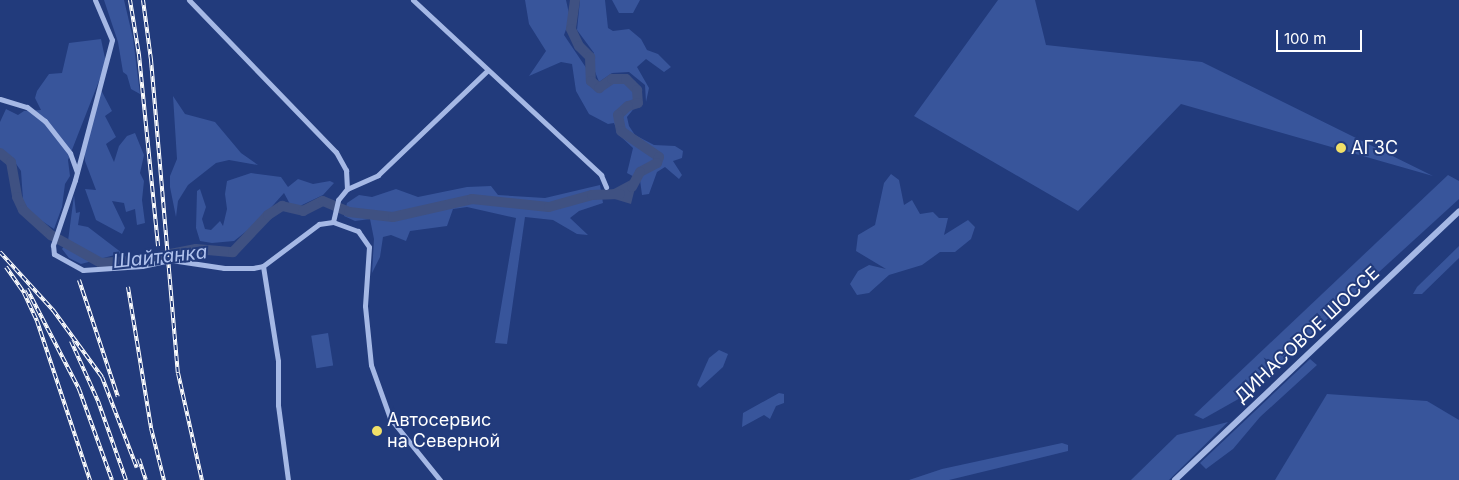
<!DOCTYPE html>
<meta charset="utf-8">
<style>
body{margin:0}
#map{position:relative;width:1459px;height:480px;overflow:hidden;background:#223b7c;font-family:Inter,sans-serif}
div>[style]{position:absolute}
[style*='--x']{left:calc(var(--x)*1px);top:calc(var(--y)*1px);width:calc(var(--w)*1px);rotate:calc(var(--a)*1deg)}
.green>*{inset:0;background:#38559b;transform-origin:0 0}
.water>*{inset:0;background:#3f5182}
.river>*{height:10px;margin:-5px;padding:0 5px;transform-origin:5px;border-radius:5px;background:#3f5182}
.minor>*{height:5px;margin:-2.5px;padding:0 2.5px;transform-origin:2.5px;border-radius:2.5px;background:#a5b8e5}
.tertiary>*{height:6px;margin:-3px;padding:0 3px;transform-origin:3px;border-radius:3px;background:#a5b8e5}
.rail>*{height:4px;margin-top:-2px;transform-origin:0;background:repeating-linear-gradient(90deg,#223b7c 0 5.5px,#fff 0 11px);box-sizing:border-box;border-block:1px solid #fff}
.dots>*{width:14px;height:14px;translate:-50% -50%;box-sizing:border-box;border:2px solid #223b7c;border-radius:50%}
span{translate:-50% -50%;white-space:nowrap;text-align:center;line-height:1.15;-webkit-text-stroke:4px #223b7c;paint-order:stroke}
.poi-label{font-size:18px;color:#fff}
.left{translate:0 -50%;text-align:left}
.street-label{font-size:18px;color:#fff}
.water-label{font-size:19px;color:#b0c2ed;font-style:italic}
.scale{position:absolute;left:1276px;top:30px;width:86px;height:22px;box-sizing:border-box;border:2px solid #fff;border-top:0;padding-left:6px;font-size:15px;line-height:18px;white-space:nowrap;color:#fff;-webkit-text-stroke:4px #223b7c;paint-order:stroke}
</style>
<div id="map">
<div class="green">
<div style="clip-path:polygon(104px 0,124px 0,133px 38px,140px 94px,131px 89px,127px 75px,123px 72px,118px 42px)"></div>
<div style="clip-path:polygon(525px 0,566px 0,570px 18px,564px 35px,595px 81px,599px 84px,619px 74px,635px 81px,642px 94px,641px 100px,627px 117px,629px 126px,635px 135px,654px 145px,675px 146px,683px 151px,682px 158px,673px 161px,682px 175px,679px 179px,665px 167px,657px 172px,649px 194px,642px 195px,640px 180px,627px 173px,633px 148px,619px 135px,614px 123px,608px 124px,589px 114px,576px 91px,572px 64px,561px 62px,529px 76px,546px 51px,529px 24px)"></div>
<div style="clip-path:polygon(580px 0,605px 0,608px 28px,613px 31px,629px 29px,641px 39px,647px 50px,658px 54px,671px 67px,664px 72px,646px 59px,637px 67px,649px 88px,646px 102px,645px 85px,629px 72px,612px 73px,599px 82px,594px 69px,594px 53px,577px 30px)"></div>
<div style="clip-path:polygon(612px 0,640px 0,633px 13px,619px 13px)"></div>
<div style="clip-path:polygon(998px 0,1035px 0,1046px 45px,1202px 62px,1433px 176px,1181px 104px,1078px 211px,914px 116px)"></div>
<div style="clip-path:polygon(101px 39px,106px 63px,68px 160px,70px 176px,65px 184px,62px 207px,54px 229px,30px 213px,23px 200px,21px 171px,12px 158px,0 149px,0 122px,6px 109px,18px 115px,24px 111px,41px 110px,35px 98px,37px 91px,49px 74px,62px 73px,69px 43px)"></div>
<div style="clip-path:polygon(100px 88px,112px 111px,105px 116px,116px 137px,106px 144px,114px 162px,119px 146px,127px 136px,135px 133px,144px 155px,140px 173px,144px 181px,142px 200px,145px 223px,137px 225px,135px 209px,126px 212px,124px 203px,112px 201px,125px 228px,122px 234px,96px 220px,85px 189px,96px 190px,85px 161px,84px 147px)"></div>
<div style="clip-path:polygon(173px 96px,185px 114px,215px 122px,241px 153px,258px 165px,229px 160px,216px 163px,188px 185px,178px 201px,176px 217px,170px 187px,170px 176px,177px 159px)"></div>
<div style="clip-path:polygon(251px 173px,281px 177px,288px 187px,298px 179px,313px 184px,330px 181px,334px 183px,323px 195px,300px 206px,291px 206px,284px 193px,258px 222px,234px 241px,212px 243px,200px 241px,196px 228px,197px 191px,200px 189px,206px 207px,202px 219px,205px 229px,211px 230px,220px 221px,223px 226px,227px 209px,225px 194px,227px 181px)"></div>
<div style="clip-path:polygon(891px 174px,899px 180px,904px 205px,912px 200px,920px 214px,933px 212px,939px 218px,948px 218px,944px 235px,968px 220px,975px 227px,971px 239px,955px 252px,940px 252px,922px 265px,889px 275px,869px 293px,857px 295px,850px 284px,858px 271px,869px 265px,886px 269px,856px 251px,858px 235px,875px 225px,884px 183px)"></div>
<div style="clip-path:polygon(1448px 175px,1459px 181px,1459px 199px,1242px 397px,1203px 419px,1194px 415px)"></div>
<div style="clip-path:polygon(600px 185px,603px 203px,579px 211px,570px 218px,588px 235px,577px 234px,553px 220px,525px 217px,507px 344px,495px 343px,516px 218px,467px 207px,453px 209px,447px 226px,410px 231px,406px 241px,391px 235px,383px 237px,380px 257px,372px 273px,374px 239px,370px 219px,355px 221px,344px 216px,347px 203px,359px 195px,372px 197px,396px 189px,418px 197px,467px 187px,491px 186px,498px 195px,545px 198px)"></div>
<div style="clip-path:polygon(74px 195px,76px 213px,80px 212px,78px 225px,88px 227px,122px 253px,81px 264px,69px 258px,62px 249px,68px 241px)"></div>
<div style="clip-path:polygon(1459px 246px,1459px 258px,1422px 294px,1413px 294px,1417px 287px)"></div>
<div style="left:328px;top:333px;width:33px;height:17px;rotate:81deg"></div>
<div style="clip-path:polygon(719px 350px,728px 354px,723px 367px,700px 388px,697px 385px,709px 358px)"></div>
<div style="clip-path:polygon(1310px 359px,1317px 365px,1260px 417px,1233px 449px,1206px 469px,1200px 463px)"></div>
<div style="clip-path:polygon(779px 393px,784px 394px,784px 403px,776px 406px,770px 419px,764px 415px,742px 427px,743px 413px)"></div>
<div style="clip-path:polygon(1327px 394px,1427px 401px,1459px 420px,1459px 480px,1275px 480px)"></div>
<div style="clip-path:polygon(1228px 422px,1169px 480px,1131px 480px,1177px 435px)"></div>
<div style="clip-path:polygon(1062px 443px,1068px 445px,1068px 451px,949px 480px,909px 480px,942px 469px)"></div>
</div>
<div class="water">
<div style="clip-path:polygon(638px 176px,631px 204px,608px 197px,608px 192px)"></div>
</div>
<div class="river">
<div style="--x:575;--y:0;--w:29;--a:98"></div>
<div style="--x:571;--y:29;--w:19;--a:65"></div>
<div style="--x:579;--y:46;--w:16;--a:45"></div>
<div style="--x:590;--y:57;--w:24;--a:88"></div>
<div style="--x:591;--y:81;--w:11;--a:41"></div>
<div style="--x:599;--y:88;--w:16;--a:-35"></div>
<div style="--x:612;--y:79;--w:14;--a:0"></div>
<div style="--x:626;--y:79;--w:16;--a:45"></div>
<div style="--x:637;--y:90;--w:13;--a:86"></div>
<div style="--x:638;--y:103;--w:10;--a:163"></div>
<div style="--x:628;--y:106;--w:13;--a:138"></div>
<div style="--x:618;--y:115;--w:16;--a:79"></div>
<div style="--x:621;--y:131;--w:46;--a:34.4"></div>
<div style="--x:659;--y:157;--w:6;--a:108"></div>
<div style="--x:657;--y:163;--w:19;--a:152"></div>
<div style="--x:640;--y:172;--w:17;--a:118"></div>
<div style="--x:0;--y:153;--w:14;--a:39"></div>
<div style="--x:11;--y:162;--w:36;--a:80"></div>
<div style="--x:17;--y:197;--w:14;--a:65"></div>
<div style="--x:23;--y:210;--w:38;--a:42"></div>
<div style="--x:51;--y:235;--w:57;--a:29.2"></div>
<div style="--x:101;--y:263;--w:39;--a:-4"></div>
<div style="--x:140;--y:260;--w:57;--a:-11.1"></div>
<div style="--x:196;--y:249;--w:37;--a:5"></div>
<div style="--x:233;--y:252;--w:51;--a:-46.6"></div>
<div style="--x:268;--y:215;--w:17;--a:-33"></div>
<div style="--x:282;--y:206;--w:22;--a:13"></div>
<div style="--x:303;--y:211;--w:22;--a:-27"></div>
<div style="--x:323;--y:201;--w:28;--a:23"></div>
<div style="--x:349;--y:212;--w:44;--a:6.5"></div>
<div style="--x:393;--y:217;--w:81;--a:-12.8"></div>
<div style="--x:472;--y:199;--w:77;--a:5.9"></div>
<div style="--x:549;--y:207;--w:45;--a:-15.6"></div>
<div style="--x:592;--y:195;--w:28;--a:-2"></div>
</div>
<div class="minor">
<div style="--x:95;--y:0;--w:43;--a:67"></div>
<div style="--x:112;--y:40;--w:145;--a:104.8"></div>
<div style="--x:75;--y:180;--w:69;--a:108.7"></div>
<div style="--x:53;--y:245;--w:9;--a:84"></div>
<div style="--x:54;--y:254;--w:33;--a:29"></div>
<div style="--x:83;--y:270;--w:59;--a:-3.9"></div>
<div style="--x:142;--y:266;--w:30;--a:-12"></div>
<div style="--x:171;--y:260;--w:54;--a:8.6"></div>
<div style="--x:224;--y:268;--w:29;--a:0"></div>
<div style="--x:253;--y:268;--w:10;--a:-11"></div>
<div style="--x:263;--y:266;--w:70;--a:-36.9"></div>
<div style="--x:319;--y:224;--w:14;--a:-8"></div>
<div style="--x:333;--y:222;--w:27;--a:20"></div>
<div style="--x:358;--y:231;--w:19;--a:55"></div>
<div style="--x:369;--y:247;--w:59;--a:93.9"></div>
<div style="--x:365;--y:306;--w:59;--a:84.2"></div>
<div style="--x:371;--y:365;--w:56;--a:70.3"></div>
<div style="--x:390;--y:418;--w:80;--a:51.1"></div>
<div style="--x:189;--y:0;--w:211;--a:46"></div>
<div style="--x:336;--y:152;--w:21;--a:61"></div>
<div style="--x:346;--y:170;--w:19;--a:87"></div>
<div style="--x:347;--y:189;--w:34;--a:-24"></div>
<div style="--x:378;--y:175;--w:151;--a:-43.7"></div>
<div style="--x:413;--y:0;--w:257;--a:42.9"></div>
<div style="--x:601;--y:175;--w:13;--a:67"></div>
<div style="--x:0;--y:99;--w:28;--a:17"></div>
<div style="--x:27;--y:107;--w:23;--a:38"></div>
<div style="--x:45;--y:121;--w:41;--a:52"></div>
<div style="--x:70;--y:153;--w:20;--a:70"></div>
<div style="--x:333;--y:222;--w:23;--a:-77"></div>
<div style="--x:338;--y:200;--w:14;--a:-51"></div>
<div style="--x:263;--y:266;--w:96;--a:81"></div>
<div style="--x:278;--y:361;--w:44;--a:90"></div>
<div style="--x:278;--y:405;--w:76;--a:82.4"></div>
</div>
<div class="tertiary">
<div style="--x:1175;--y:480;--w:391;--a:-43.4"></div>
</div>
<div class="rail">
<div style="--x:130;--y:0;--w:56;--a:80.7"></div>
<div style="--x:139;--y:55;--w:192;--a:84.3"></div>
<div style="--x:143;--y:0;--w:61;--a:82.4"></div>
<div style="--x:151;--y:60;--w:314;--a:85.1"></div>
<div style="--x:178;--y:373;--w:110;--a:77.4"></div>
<div style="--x:0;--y:252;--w:79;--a:47.6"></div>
<div style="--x:53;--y:310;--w:83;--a:53.8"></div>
<div style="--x:102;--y:377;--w:97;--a:69"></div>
<div style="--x:6;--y:267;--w:32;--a:55"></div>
<div style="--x:24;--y:293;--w:31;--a:65"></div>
<div style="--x:37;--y:321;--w:168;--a:71.6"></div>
<div style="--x:79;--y:280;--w:123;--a:71.6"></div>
<div style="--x:128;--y:287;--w:143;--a:80.7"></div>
<div style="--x:151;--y:428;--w:54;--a:76"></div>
<div style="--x:27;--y:289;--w:113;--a:62.5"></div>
<div style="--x:79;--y:389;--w:97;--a:70.1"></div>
<div style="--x:71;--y:341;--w:66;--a:65.8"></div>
<div style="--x:98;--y:401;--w:84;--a:70.5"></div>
<div style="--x:139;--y:459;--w:22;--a:72"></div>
</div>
<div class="dots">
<div style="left:1341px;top:148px;background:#f1e068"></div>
<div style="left:377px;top:431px;background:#f1e068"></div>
</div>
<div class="poi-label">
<span class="left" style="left:1351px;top:148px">АГЗС</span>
<span class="left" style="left:387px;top:431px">Автосервис<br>на Северной</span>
</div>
<div class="street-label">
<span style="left:1307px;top:335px;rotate:-43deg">ДИНАСОВОЕ ШОССЕ</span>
</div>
<div class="water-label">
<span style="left:160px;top:257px;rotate:-6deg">Шайтанка</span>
</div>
<div class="scale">100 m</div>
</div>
